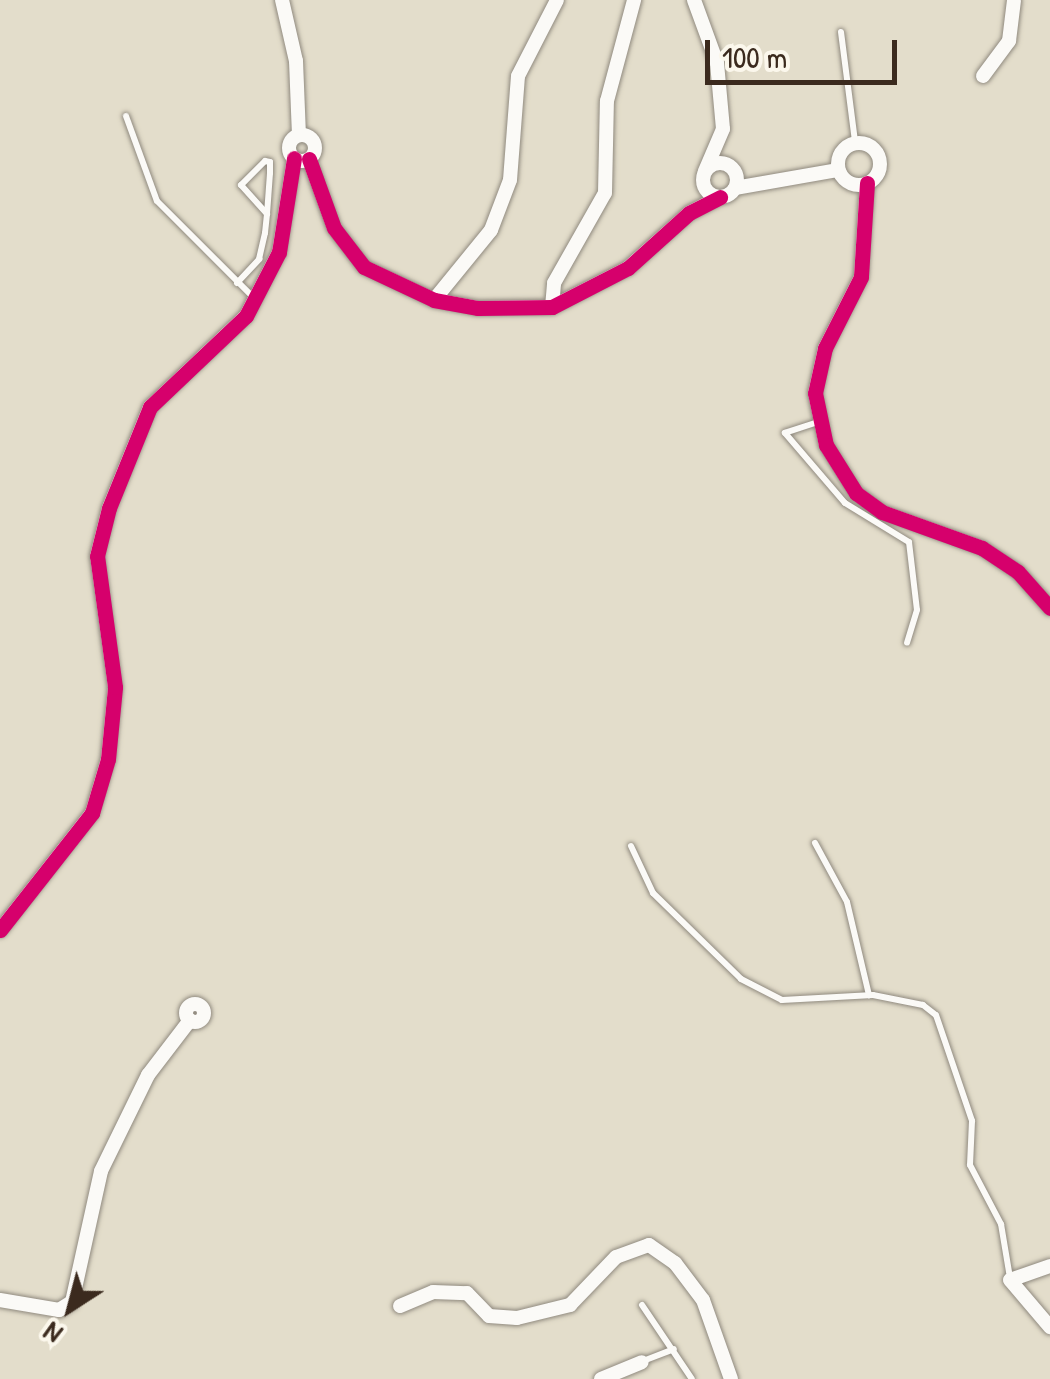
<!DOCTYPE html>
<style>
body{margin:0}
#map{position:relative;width:1050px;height:1379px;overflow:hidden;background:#e3ddcb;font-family:"Patrick Hand",sans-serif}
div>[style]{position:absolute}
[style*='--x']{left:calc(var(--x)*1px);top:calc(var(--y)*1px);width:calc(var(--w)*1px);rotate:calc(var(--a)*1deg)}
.roads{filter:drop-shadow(0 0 2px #908a7f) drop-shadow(0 0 2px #908a7f)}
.service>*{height:6px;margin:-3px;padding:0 3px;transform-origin:3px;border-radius:3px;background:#fbfaf7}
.minor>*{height:14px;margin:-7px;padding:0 7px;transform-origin:7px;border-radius:7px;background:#fbfaf7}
.minor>.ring{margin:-7px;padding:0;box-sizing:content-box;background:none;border:14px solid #fbfaf7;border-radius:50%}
.cycleway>*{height:15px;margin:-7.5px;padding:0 7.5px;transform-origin:7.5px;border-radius:7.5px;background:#d6006c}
span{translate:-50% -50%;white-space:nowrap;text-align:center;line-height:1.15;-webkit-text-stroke:8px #fbf7ec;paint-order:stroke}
.north{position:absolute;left:20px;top:1259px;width:100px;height:100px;-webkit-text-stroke:8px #fbf7ec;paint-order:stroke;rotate:216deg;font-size:28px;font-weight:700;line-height:40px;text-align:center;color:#3b2a1e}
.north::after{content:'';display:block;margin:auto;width:35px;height:45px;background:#3b2a1e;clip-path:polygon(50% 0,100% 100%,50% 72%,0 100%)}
.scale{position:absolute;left:705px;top:40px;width:192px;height:45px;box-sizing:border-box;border:5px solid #3b2a1e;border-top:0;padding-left:12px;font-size:30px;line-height:35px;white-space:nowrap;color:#3b2a1e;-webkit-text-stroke:8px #fbf7ec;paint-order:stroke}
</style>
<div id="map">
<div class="roads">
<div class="service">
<div style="--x:841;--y:32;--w:111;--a:82.7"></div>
<div style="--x:126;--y:116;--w:90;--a:70"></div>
<div style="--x:157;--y:201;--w:137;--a:45"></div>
<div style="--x:237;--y:283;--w:33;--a:-47"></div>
<div style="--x:259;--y:259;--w:27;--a:-77"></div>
<div style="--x:265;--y:233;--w:19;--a:-84"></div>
<div style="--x:267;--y:214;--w:41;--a:-85.8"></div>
<div style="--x:270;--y:173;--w:11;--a:-90"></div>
<div style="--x:270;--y:162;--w:5;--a:-169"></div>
<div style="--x:265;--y:161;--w:34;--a:135"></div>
<div style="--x:241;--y:185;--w:39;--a:48"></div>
<div style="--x:818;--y:422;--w:35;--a:162"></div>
<div style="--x:785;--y:433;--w:92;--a:49.4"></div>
<div style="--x:845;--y:503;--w:75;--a:31.4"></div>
<div style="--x:909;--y:542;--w:68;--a:83.3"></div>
<div style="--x:917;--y:610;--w:34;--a:107"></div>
<div style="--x:815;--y:843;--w:67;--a:61.5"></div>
<div style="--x:847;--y:902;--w:96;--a:76.7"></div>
<div style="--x:631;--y:846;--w:52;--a:64.9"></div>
<div style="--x:653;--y:893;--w:123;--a:44.3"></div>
<div style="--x:741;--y:979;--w:46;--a:27.1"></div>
<div style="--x:782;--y:1000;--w:91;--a:-3.1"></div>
<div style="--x:873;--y:995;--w:51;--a:11.3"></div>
<div style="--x:923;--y:1005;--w:16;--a:38"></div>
<div style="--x:936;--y:1015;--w:112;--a:71.2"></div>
<div style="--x:972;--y:1121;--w:44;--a:92.6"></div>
<div style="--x:970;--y:1165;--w:67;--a:62.3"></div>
<div style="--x:1001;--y:1224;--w:55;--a:80.5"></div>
<div style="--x:642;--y:1305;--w:89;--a:56"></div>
<div style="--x:643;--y:1361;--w:33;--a:-21"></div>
</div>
<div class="minor">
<div style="--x:282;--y:0;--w:63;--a:77.1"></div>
<div style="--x:296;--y:61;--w:74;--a:87.7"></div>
<div style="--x:694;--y:0;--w:67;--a:69.9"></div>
<div style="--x:717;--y:63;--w:66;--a:84.8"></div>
<div style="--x:723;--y:129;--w:46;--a:113.2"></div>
<div style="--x:983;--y:76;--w:44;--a:-53.4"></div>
<div style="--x:1009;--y:41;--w:41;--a:-83"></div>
<div class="ring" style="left:289px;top:135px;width:12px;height:12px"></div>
<div class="ring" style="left:838px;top:143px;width:28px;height:28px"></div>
<div style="--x:309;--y:159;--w:73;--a:70.1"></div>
<div style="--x:334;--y:228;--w:49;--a:52.4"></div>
<div style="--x:364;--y:267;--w:77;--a:25.2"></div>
<div style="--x:434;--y:300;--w:45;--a:10.3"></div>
<div style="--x:478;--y:308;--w:74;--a:-0.8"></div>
<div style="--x:552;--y:307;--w:85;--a:-27.2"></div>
<div style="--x:628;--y:268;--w:82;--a:-42"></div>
<div style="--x:689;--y:213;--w:35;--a:-27"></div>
<div class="ring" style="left:703px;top:163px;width:20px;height:20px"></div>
<div style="--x:867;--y:183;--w:94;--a:93.7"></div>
<div style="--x:861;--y:277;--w:80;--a:116.9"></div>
<div style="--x:825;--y:348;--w:46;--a:102.5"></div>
<div style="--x:815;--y:393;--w:53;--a:78.1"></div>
<div style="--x:826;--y:445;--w:57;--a:58"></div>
<div style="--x:856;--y:493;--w:32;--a:36"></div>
<div style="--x:882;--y:512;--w:106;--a:19.8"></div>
<div style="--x:982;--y:548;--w:43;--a:33.7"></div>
<div style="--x:1018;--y:572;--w:48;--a:48.4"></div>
<div style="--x:735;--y:188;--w:105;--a:-9.9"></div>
<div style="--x:434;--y:300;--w:90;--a:-50.8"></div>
<div style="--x:491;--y:230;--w:53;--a:-69.2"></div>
<div style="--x:510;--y:180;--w:104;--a:-85.6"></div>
<div style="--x:518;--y:76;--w:85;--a:-62.8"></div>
<div style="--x:552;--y:307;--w:24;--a:-85"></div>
<div style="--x:554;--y:283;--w:103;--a:-60.5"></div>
<div style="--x:605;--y:193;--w:92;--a:-88.8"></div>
<div style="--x:607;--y:101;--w:105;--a:-75"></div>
<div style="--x:0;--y:930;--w:149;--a:-51.8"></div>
<div style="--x:92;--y:813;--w:56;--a:-73.5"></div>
<div style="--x:108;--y:759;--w:72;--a:-84.4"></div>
<div style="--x:115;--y:687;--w:132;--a:-97.8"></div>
<div style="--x:97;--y:556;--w:49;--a:-76"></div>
<div style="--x:109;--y:508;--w:109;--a:-67.9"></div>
<div style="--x:150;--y:407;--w:132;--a:-43.5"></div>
<div style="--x:246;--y:316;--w:72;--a:-62.7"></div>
<div style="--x:279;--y:252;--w:95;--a:-80.9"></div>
<div class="ring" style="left:186px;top:1004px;width:4px;height:4px"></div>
<div style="--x:1050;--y:1266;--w:42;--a:160.7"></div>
<div style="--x:1010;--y:1280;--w:62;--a:49.6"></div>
<div style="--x:0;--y:1300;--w:60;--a:9.6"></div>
<div style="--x:59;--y:1310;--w:15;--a:-32"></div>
<div style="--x:72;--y:1302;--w:134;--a:-77.5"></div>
<div style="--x:101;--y:1171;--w:107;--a:-63.9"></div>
<div style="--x:148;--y:1075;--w:69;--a:-52.6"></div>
<div style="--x:400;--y:1306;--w:36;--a:-23"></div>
<div style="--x:433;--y:1292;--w:34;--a:2"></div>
<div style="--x:467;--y:1293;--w:32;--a:46"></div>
<div style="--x:489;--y:1316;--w:28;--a:4"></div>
<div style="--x:517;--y:1318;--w:55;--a:-13.8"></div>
<div style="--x:570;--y:1305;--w:66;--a:-46.2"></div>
<div style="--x:616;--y:1257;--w:35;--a:-20"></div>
<div style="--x:649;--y:1245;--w:32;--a:35"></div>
<div style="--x:675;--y:1263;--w:46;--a:52.9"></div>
<div style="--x:703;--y:1300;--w:84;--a:70.5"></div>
<div style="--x:601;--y:1379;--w:44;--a:-22.5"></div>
</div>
</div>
<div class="cycleway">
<div style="--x:309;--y:159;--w:73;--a:70.1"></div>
<div style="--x:334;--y:228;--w:49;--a:52.4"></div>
<div style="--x:364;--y:267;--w:77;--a:25.2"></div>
<div style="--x:434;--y:300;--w:45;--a:10.3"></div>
<div style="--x:478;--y:308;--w:74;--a:-0.8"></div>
<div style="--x:552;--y:307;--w:85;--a:-27.2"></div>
<div style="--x:628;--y:268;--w:82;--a:-42"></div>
<div style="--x:689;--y:213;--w:35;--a:-27"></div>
<div style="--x:867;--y:183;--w:94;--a:93.7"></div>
<div style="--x:861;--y:277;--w:80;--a:116.9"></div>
<div style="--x:825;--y:348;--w:46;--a:102.5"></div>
<div style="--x:815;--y:393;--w:53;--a:78.1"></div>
<div style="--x:826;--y:445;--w:57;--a:58"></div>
<div style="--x:856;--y:493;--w:32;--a:36"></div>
<div style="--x:882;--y:512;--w:106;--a:19.8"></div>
<div style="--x:982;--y:548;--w:43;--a:33.7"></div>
<div style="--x:1018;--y:572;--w:48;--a:48.4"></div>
<div style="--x:0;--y:930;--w:149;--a:-51.8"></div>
<div style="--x:92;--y:813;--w:56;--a:-73.5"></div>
<div style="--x:108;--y:759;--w:72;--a:-84.4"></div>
<div style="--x:115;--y:687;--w:132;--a:-97.8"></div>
<div style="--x:97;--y:556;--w:49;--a:-76"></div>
<div style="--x:109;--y:508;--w:109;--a:-67.9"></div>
<div style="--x:150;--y:407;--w:132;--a:-43.5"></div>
<div style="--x:246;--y:316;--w:72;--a:-62.7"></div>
<div style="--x:279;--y:252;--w:95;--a:-80.9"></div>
</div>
<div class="north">N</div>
<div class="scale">100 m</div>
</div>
